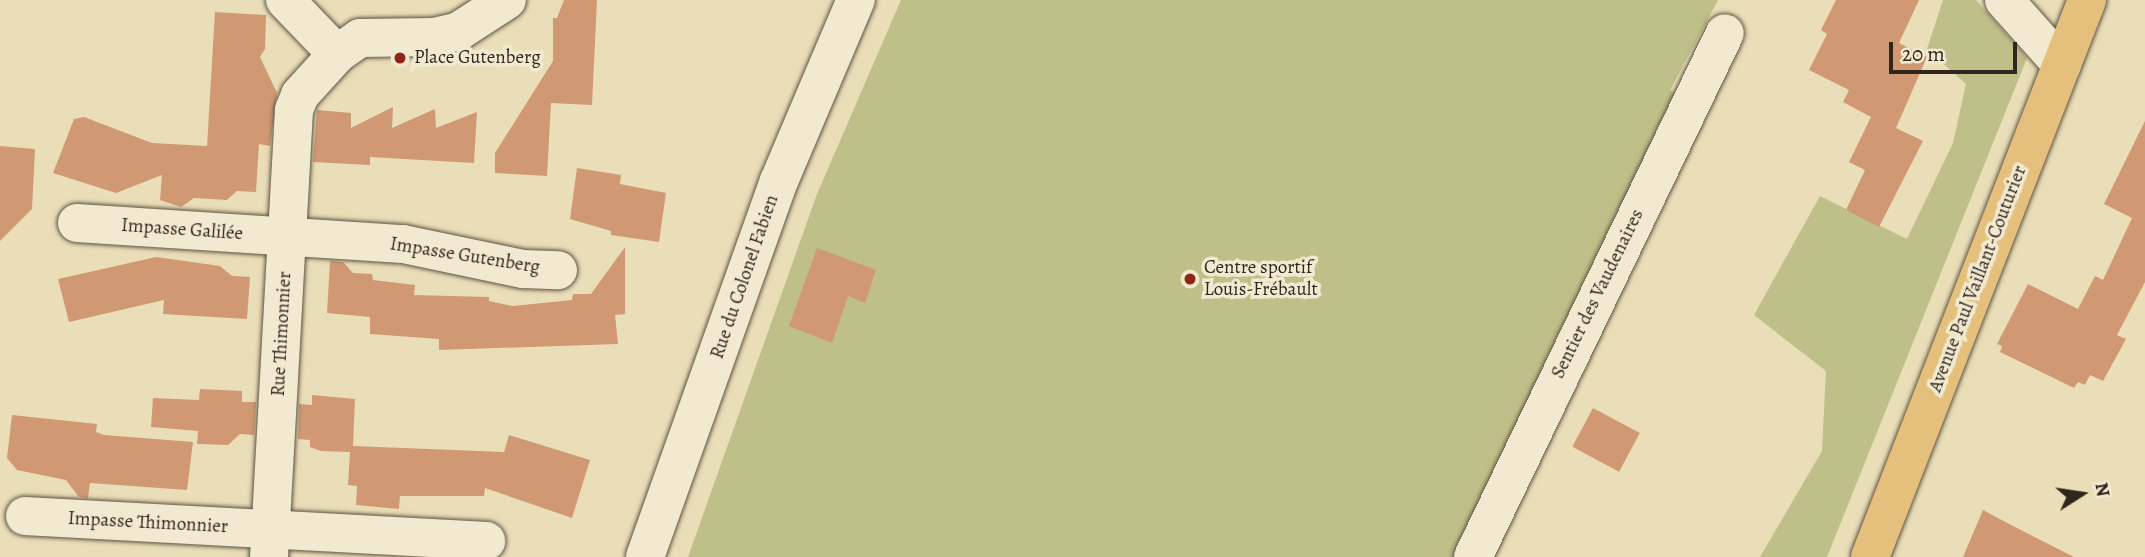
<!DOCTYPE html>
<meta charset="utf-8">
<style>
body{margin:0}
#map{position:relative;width:2145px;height:557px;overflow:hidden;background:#eadeb8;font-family:Alegreya,serif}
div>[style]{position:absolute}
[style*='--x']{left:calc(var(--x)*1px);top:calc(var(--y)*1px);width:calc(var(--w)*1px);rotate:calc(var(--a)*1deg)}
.green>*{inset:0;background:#bfbf89}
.building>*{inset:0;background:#d09974;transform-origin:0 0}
.roads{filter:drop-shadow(0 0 2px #5f5444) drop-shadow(0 0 2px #5f5444)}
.minor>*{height:38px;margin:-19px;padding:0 19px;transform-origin:19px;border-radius:19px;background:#f1ead1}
.major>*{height:38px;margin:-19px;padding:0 19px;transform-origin:19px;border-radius:19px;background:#e5bf7c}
.dots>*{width:19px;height:19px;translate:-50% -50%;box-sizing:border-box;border:4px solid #f1ead1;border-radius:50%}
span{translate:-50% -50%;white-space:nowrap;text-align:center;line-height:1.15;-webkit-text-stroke:7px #f1ead1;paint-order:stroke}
.poi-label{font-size:19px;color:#31261d}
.left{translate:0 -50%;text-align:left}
.street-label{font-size:19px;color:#31261d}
.north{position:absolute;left:2047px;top:459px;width:70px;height:70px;-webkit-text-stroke:5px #f1ead1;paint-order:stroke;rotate:78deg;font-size:19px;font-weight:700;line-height:28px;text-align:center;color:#31261d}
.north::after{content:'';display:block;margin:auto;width:24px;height:32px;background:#31261d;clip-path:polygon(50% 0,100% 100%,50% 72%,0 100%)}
.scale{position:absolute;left:1889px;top:42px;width:128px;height:32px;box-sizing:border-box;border:4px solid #31261d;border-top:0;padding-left:9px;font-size:21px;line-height:24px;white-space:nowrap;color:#31261d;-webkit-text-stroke:5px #f1ead1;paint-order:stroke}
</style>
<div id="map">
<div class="green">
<div style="clip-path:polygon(901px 0,1718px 0,1670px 90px,1681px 97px,1459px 557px,688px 557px,817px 194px)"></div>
<div style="clip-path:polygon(1943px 0,1976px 0,2027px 58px,1827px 557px,1760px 557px,1822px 451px,1826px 371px,1754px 315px,1820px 196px,1907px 239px,1953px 143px,1966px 84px,1927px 49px)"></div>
</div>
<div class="building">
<div style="clip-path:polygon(564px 0,597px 0,592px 105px,551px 103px,547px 176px,495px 173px,495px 153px,553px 61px,553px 18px,557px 18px)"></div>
<div style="clip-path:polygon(1836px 0,1919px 0,1899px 43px,1927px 57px,1896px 128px,1923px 141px,1879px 227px,1846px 210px,1865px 170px,1849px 162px,1871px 117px,1843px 102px,1849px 90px,1809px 70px,1827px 34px,1821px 30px)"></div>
<div style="clip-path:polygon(215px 12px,266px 15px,265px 49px,260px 57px,277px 93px,270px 146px,259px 144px,256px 192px,237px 191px,227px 200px,194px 198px,181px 207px,160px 200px,162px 175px,116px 193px,53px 173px,74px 119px,84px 117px,152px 143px,207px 146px)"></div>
<div style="clip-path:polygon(393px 107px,392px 128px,435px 109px,436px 128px,477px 112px,474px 163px,370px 157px,370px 165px,313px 162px,317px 110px,351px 113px,351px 128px)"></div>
<div style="clip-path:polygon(2145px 121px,2145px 282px,2117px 335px,2126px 339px,2103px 381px,2090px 375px,2085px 385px,2078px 382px,2074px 388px,2000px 352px,2002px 346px,1997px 344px,2028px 284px,2078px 309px,2095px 276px,2103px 280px,2132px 218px,2104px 204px)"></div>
<div style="clip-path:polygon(0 146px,35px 149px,32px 209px,0 241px)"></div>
<div style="clip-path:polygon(577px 168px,621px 175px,620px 184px,666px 193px,659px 242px,611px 235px,611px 231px,570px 219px)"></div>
<div style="clip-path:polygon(625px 247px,625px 314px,615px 315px,618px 344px,439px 350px,439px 339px,370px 334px,370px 317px,327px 313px,330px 261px,343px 262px,353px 273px,372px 274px,373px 280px,415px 285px,414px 295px,489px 297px,489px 301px,513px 306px,572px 300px,573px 294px,591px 294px)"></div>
<div style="clip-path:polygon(817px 248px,876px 270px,865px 303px,848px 296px,832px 343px,789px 326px)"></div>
<div style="clip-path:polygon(156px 257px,220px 266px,232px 276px,250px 277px,247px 319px,163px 314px,164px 300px,69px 322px,58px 279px)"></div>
<div style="clip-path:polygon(200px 389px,242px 391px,242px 402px,256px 402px,254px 435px,240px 434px,228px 445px,197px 444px,198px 431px,151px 427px,153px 398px,199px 400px)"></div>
<div style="clip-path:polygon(312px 395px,355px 399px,353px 446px,504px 452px,509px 435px,590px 460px,572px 518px,485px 488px,484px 496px,400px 496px,399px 509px,356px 505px,357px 486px,348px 485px,350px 452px,321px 451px,310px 447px,310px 440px,298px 439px,299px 404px,312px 405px)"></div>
<div style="left:1593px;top:408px;width:53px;height:44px;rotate:28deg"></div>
<div style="clip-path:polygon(12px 415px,97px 424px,96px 432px,104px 435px,193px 442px,187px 490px,90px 483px,88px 498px,79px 497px,66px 480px,17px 470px,7px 458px)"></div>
<div style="clip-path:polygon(1983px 510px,2013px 526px,2074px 557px,1963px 557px)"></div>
</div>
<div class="roads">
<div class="minor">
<div style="--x:285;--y:0;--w:75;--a:46.1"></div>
<div style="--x:2004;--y:0;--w:87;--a:48.3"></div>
<div style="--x:77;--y:223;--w:327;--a:3.7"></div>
<div style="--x:403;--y:244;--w:123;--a:11.8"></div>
<div style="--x:523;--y:269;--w:35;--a:2"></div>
<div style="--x:25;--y:516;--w:462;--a:3.1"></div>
<div style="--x:269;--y:557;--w:448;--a:-86.8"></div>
<div style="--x:294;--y:110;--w:16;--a:-68"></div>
<div style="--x:300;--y:95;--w:55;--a:-47.9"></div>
<div style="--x:337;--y:54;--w:28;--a:-35"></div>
<div style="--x:360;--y:38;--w:74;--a:-0.8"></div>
<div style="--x:434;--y:37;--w:26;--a:-13"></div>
<div style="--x:459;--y:31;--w:57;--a:-32.9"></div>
<div style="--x:645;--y:557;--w:399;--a:-70.4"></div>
<div style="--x:779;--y:181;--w:197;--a:-67"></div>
<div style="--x:1473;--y:557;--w:581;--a:-64.32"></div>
</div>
<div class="major">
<div style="--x:1870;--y:557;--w:598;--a:-68.71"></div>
</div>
</div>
<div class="dots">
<div style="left:400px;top:58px;background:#8f2418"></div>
<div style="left:1190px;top:279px;background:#8f2418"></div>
</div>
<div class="poi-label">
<span class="left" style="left:414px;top:58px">Place Gutenberg</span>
<span class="left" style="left:1204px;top:279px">Centre sportif<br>Louis-Frébault</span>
</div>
<div class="street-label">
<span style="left:182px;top:230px;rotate:4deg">Impasse Galilée</span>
<span style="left:465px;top:256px;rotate:9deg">Impasse Gutenberg</span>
<span style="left:745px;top:277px;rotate:-71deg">Rue du Colonel Fabien</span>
<span style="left:1978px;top:279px;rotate:-69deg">Avenue Paul Vaillant-Couturier</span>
<span style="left:1598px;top:294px;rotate:-64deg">Sentier des Vaudenaires</span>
<span style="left:282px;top:334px;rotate:-87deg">Rue Thimonnier</span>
<span style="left:148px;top:523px;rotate:3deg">Impasse Thimonnier</span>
</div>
<div class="north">N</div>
<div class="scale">20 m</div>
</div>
